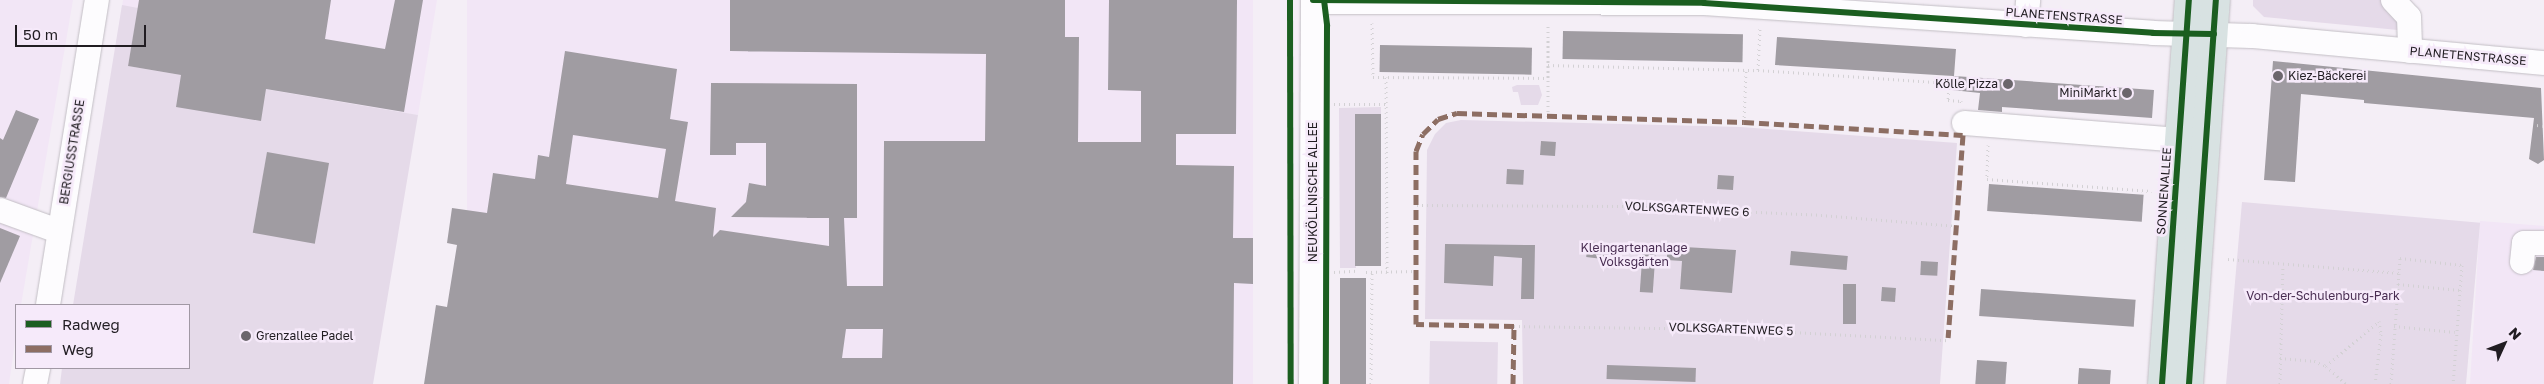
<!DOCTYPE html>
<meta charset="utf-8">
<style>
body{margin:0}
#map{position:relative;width:2544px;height:384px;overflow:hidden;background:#f4eef6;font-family:"Golos Text",sans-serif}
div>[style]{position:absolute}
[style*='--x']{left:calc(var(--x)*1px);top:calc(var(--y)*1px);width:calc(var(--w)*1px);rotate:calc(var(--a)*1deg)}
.built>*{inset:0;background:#f2e6f6;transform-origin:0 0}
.green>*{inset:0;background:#e5dae9;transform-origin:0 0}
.building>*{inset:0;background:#a09ca2;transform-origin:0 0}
.path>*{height:3px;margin-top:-1.5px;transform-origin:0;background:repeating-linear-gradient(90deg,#d3d1d4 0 1px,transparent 0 5px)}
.roads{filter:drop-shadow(0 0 1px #c2bec4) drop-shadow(0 0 1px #c2bec4)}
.minor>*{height:24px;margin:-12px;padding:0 12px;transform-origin:12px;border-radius:12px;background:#fdfcfe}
.major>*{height:28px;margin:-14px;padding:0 14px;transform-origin:14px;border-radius:14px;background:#d8e2e2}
.quiet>*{height:5px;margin-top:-2.5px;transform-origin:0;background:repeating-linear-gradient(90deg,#8d6e63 0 10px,transparent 0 15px)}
.cycleway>*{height:6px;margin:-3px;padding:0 3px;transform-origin:3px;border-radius:3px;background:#1b5e20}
.dots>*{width:14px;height:14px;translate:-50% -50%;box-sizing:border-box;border:2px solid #f6eafa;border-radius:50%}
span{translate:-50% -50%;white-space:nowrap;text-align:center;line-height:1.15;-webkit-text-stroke:5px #f6eafa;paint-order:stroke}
.street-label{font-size:12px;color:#211d22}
.poi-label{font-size:12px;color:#211d22}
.left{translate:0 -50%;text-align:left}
.right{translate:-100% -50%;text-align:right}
.park-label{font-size:12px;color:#482c51}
.legend{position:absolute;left:15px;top:304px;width:175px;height:65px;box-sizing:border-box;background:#f6eafa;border:1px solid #a198a4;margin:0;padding:6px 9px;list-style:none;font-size:15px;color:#211d22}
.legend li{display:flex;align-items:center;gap:10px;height:25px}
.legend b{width:25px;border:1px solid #a198a4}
.north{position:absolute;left:2479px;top:319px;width:50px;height:50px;-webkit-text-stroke:4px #f6eafa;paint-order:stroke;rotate:47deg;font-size:14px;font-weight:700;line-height:20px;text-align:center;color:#211d22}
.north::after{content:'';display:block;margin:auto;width:18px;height:22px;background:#211d22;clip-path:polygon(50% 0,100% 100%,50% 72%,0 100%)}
.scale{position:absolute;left:15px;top:25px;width:131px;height:22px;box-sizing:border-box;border:2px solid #211d22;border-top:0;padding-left:6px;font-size:15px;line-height:18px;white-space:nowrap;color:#211d22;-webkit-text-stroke:4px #f6eafa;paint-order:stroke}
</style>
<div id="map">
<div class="built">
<div style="clip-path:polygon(0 0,73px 0,21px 305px,16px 305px,16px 335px,9px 384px,0 384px)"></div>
<div style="clip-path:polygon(123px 0,437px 0,418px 115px,113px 64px)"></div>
<div style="left:467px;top:0;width:786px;height:389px"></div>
<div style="clip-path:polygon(2480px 221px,2544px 226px,2544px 384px,2470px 384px)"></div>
</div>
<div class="green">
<div style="clip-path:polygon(2253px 0,2386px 0,2398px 10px,2398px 30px,2264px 17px,2253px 6px)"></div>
<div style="clip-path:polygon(122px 5px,138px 8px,128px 66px,418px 115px,373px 384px,60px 384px,62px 368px,189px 368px,189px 305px,73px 305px)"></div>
<div style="clip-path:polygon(1517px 85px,1539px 85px,1542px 95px,1538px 105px,1521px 105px,1518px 92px,1513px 92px,1512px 87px)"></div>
<div style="clip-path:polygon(1381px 107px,1381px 114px,1355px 114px,1356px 268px,1340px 268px,1339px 108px)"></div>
<div style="clip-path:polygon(1461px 120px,1741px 127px,1957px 143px,1940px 384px,1523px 384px,1522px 320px,1425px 319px,1427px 150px,1435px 134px,1446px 123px)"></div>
<div style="left:2242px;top:202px;width:239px;height:183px;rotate:5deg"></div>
<div style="left:1430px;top:341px;width:68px;height:43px;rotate:1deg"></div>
</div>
<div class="building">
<div style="clip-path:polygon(139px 0,331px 0,325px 39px,385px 49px,395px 0,423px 0,404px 112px,266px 89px,261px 121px,176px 107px,181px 75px,128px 66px)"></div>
<div style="clip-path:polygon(evenodd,730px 0,1065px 0,1065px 37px,1079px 37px,1078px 142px,1141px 142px,1141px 91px,1108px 90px,1109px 0,1237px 0,1236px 134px,1176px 134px,1176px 165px,1234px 166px,1233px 238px,1253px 238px,1253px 284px,1234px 283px,1233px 384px,424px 384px,436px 305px,447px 307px,457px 245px,447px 243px,452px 208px,487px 213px,493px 173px,535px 179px,538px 155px,549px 157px,565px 51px,677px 69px,670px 119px,688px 122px,675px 201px,716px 208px,713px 237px,720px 230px,829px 246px,829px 218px,731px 217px,746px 202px,749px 183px,766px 186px,766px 143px,736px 143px,736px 155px,710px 155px,711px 83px,857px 84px,857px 218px,844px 218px,847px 286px,883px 286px,884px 141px,985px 141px,986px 54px,730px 51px,730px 0,573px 135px,666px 149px,658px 198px,566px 184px,573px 135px,730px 0,846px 329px,883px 329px,882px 358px,842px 358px,846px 329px)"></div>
<div style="left:1563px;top:31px;width:180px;height:28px;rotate:1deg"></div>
<div style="clip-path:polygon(1777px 37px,1956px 49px,1954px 76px,2154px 90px,2152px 118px,2002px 107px,2002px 112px,1978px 110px,1980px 93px,1952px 90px,1953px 76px,1775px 65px)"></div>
<div style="left:1380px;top:45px;width:152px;height:27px;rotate:1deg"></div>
<div style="clip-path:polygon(2273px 61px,2541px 88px,2544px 160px,2538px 164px,2529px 159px,2534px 118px,2364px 103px,2364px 100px,2301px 94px,2295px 182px,2264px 180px)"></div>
<div style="clip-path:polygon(16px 110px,39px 119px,6px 198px,0 197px,0 138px,3px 140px)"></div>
<div style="left:1355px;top:114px;width:26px;height:152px"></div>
<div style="left:1541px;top:141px;width:15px;height:14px;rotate:4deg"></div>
<div style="left:267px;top:152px;width:63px;height:82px;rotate:10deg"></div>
<div style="left:1507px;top:169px;width:17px;height:15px;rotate:3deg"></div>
<div style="left:1718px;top:175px;width:16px;height:14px;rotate:4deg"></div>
<div style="left:1989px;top:184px;width:155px;height:27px;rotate:4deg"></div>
<div style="clip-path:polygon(0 228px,20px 236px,0 283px)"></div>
<div style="left:1588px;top:242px;width:25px;height:15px;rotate:7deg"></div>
<div style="clip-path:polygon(1445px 244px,1535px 245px,1534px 299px,1521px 299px,1522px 258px,1494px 256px,1493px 286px,1444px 283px)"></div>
<div style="left:1643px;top:246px;width:13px;height:46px;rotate:4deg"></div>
<div style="clip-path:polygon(1667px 246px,1736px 250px,1732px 293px,1680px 289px,1682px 261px,1667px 260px)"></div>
<div style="left:1791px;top:251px;width:57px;height:14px;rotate:5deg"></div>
<div style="clip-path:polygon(2536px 257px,2544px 257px,2544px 271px,2533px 270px)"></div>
<div style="left:1921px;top:261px;width:17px;height:14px;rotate:3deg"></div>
<div style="left:1340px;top:278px;width:26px;height:106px"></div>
<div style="left:1843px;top:284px;width:13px;height:40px"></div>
<div style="left:1882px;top:287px;width:14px;height:14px;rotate:4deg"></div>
<div style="left:1981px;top:289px;width:155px;height:27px;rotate:4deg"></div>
<div style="left:1977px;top:360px;width:30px;height:24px;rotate:4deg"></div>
<div style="left:1607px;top:365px;width:89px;height:14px;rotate:2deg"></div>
<div style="left:2079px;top:368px;width:32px;height:16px;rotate:4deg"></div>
</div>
<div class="path">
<div style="--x:1372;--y:23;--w:54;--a:88.9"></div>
<div style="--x:1373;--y:77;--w:175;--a:0.3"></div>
<div style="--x:1548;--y:65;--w:210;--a:1.4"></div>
<div style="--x:1758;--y:70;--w:191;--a:3.9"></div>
<div style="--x:1949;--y:83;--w:17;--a:93"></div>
<div style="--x:1948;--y:100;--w:13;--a:4"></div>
<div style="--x:1961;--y:101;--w:4;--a:76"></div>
<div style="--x:1758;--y:70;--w:42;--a:-87.3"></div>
<div style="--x:1386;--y:77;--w:196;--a:89.7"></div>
<div style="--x:1334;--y:104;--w:52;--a:0"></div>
<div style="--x:1548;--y:117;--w:94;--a:-90"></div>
<div style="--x:1744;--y:122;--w:52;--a:-87.8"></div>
<div style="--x:2537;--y:125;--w:7;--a:8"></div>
<div style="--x:1988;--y:145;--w:34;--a:92"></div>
<div style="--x:1987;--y:179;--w:165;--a:4.2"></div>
<div style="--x:1417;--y:205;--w:209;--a:0.3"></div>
<div style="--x:1626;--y:206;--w:195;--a:2.6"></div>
<div style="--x:1821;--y:215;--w:136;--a:4.6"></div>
<div style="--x:2228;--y:259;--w:172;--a:4.7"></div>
<div style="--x:1334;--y:272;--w:22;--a:-3"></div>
<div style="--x:1366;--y:272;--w:52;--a:-1.1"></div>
<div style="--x:2398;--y:284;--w:62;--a:5.5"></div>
<div style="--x:1514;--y:326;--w:221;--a:0.8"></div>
<div style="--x:1735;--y:329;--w:213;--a:3"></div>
<div style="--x:2394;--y:326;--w:61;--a:5.6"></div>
<div style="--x:2280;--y:358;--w:34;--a:5"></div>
<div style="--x:2314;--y:361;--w:13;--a:23"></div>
<div style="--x:2326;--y:366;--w:27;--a:42"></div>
<div style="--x:2326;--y:366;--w:70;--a:-40.3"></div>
<div style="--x:2379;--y:321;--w:13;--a:81"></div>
<div style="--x:2381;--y:334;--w:50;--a:96.8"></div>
<div style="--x:1371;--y:384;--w:111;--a:-89.5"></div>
<div style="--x:2280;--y:384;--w:119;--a:-88.6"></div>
<div style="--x:2391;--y:384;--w:126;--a:-85.9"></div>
<div style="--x:2400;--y:258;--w:62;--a:6.4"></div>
<div style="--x:2462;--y:265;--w:119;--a:94.3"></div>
</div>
<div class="roads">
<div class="minor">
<div style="--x:2393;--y:0;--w:23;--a:47"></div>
<div style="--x:2409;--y:17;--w:34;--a:88"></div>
<div style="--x:1313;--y:2;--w:391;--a:0.1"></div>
<div style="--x:1704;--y:3;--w:450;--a:3.8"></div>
<div style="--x:2153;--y:33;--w:99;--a:1.7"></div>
<div style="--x:2252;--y:36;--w:293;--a:5.3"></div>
<div style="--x:2026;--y:25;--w:25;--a:-85"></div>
<div style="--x:1964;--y:123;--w:216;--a:4.5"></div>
<div style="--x:0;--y:210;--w:62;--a:19.9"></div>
<div style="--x:2522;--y:262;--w:19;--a:-84"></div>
<div style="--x:2524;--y:243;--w:20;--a:0"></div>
<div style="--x:48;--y:305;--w:309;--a:-80.9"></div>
<div style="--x:35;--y:384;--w:16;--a:-79"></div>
<div style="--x:1311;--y:384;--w:384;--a:-89.7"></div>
</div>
<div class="major">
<div style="--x:2162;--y:384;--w:385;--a:-86"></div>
<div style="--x:2189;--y:384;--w:385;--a:-86"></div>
</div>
</div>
<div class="quiet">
<div style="--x:1513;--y:384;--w:58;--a:-89"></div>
<div style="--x:1514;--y:326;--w:98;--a:-178.8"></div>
<div style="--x:1416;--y:324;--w:173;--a:-90"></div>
<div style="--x:1416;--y:151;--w:18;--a:-68"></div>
<div style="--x:1423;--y:134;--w:21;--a:-45"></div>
<div style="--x:1438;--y:119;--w:20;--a:-18"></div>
<div style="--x:1457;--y:113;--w:287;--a:1.8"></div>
<div style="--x:1744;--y:122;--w:219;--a:3.4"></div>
<div style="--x:1963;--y:135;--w:203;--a:94.2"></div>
</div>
<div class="cycleway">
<div style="--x:1290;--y:0;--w:384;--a:89.9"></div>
<div style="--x:1313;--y:0;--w:391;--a:0.4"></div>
<div style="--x:1704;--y:3;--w:450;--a:3.8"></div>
<div style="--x:2153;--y:33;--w:61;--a:0.9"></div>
<div style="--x:1324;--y:0;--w:26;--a:83"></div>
<div style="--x:1327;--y:26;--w:358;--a:90.2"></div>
<div style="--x:2162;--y:384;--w:385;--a:-86"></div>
<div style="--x:2189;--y:384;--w:385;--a:-86"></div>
</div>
<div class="dots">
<div style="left:2278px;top:76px;background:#6b666c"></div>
<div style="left:2008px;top:84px;background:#6b666c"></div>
<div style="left:2127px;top:93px;background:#6b666c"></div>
<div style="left:246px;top:336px;background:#6b666c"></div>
</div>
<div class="street-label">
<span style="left:2064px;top:16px;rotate:4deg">PLANETENSTRASSE</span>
<span style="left:2468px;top:56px;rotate:5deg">PLANETENSTRASSE</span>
<span style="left:72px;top:152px;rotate:-81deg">BERGIUSSTRASSE</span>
<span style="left:2164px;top:191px;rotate:-86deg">SONNENALLEE</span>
<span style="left:1313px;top:192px;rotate:-90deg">NEUKÖLLNISCHE ALLEE</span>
<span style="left:1687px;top:209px;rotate:3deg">VOLKSGARTENWEG 6</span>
<span style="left:1731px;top:329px;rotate:2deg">VOLKSGARTENWEG 5</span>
</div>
<div class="poi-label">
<span class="left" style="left:2288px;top:76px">Kiez-Bäckerei</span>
<span class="right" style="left:1998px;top:84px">Kölle Pizza</span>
<span class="right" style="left:2117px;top:93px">MiniMarkt</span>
<span class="left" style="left:256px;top:336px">Grenzallee Padel</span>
</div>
<div class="park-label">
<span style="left:1634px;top:255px">Kleingartenanlage<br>Volksgärten</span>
<span style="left:2323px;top:296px">Von-der-Schulenburg-Park</span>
</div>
<ul class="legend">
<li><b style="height:6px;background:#1b5e20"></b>Radweg</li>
<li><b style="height:6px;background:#8d6e63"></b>Weg</li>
</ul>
<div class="north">N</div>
<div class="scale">50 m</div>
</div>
